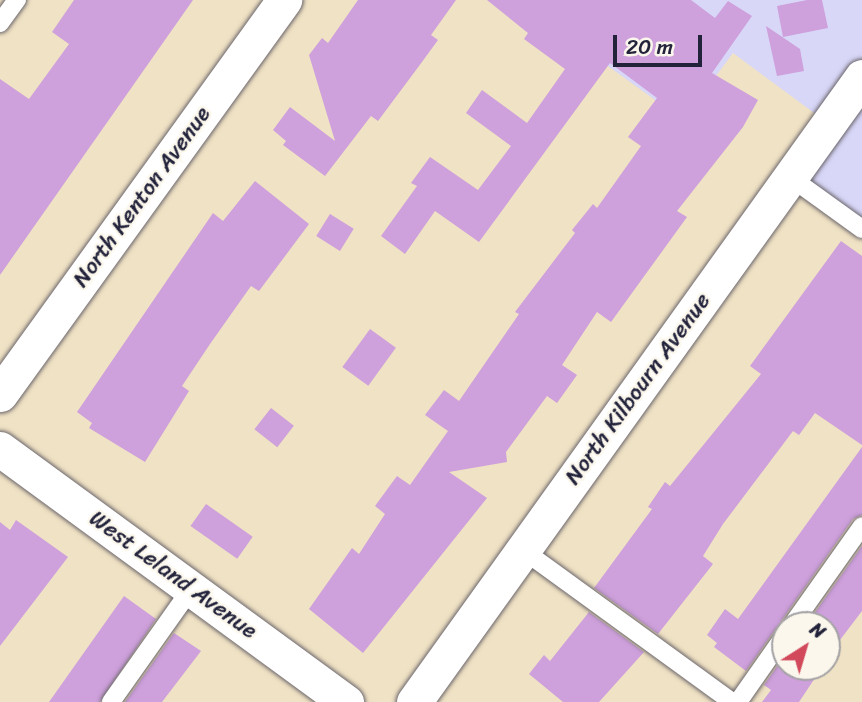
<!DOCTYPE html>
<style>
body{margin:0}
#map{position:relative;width:862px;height:702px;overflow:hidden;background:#f0e2c4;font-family:Sriracha,sans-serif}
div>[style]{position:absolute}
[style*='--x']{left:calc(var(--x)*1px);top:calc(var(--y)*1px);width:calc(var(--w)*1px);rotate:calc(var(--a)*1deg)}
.built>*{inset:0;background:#d8d7f8}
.building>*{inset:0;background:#cea0dc;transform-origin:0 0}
.roads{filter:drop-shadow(0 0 2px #6a656b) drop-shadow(0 0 2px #6a656b)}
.lane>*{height:18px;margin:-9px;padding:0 9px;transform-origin:9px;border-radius:9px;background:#fff}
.street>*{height:35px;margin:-17.5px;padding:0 17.5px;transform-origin:17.5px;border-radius:17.5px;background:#fff}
span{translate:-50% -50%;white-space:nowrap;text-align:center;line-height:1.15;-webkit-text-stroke:5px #fbf7ec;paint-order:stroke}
.street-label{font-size:23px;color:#22223b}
.north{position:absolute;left:771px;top:611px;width:70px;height:70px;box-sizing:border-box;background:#fbf7ec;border:2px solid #a4a2a5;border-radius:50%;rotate:37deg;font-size:19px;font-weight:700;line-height:28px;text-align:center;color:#22223b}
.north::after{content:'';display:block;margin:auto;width:24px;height:32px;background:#d1495b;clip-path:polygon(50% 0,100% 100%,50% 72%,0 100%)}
.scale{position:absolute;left:613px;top:35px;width:89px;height:32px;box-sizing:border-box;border:4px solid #22223b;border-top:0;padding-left:9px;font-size:21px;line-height:24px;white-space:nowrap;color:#22223b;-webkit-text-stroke:5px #fbf7ec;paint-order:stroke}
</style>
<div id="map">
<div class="built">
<div style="clip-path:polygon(516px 0,862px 0,862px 224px,789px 171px,825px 121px,733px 53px,683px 120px)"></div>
</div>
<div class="building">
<div style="clip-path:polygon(74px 0,193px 0,0 275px,0 79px,29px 99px,69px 44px,52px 32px)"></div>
<div style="clip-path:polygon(358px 0,456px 0,431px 35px,438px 40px,419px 66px,378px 121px,371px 116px,325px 176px,283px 145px,286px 141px,273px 130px,290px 107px,335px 141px,309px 55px,322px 38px,328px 43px)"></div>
<div style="clip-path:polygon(487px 0,691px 0,715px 18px,728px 1px,752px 16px,712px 73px,758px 100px,743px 127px,677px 211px,687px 217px,611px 322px,597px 312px,562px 365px,577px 375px,557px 403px,547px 396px,506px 452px,507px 462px,449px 472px,487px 498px,363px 653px,309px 609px,352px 548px,359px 554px,385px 514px,375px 506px,397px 476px,410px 485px,448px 431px,425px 415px,444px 390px,459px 401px,519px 314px,515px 312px,575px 233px,572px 230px,593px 204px,597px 208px,641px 146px,628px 137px,657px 98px,610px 63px,479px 242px,435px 211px,405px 254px,381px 236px,417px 186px,411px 183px,430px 157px,478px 190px,511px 146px,466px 113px,482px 90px,527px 123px,565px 69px,524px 39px,528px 33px)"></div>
<div style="clip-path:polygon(807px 0,822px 0,828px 28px,783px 37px,777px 6px)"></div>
<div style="clip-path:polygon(766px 26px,800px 49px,804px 71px,777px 76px)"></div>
<div style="clip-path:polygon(255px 181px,309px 224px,259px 291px,251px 286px,210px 344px,182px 386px,189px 391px,145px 462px,89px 428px,92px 423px,77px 412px,213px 213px,223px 221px)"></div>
<div style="left:330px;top:214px;width:28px;height:26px;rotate:32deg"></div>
<div style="clip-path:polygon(841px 241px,862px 256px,862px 445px,815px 413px,799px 435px,793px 431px,723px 524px,703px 556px,713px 564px,658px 634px,594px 588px,652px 509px,648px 507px,665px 482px,670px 486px,761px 374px,750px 366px)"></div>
<div style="left:370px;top:329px;width:32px;height:47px;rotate:36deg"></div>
<div style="left:271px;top:408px;width:29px;height:27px;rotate:38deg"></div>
<div style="clip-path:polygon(862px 447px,862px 515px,853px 519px,746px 671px,714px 647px,717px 643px,707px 635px,725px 609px,738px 619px)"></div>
<div style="left:206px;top:504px;width:57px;height:27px;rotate:35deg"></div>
<div style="clip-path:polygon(16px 520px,68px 557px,0 646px,0 522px,10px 530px)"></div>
<div style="clip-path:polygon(862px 546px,862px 611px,827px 657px,827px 625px,806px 625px)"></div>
<div style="clip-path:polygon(124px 596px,156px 619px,100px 702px,49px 702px)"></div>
<div style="clip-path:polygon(589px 612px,644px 652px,599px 702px,563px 702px,529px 674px,544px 655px,550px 661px)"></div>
<div style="clip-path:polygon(174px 633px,201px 651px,162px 702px,125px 702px)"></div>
<div style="clip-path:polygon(785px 655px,785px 667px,820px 667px,817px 675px,799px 702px,762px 702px,771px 690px,764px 685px)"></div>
</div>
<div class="roads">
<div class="lane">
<div style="--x:0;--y:23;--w:29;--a:-54"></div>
<div style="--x:790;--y:177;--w:89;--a:35.8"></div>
<div style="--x:523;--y:550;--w:258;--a:36"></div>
<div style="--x:792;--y:625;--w:121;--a:-54.7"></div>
<div style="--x:111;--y:702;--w:138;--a:-54.7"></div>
<div style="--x:738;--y:702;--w:82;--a:-55"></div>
</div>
<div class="street">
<div style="--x:0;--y:394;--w:486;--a:-54.2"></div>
<div style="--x:0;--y:449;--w:429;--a:36.2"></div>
<div style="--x:414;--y:702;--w:769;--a:-54.37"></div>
</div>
</div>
<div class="street-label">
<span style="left:142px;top:197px;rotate:-54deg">North Kenton Avenue</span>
<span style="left:638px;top:389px;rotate:-54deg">North Kilbourn Avenue</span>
<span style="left:173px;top:575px;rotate:36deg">West Leland Avenue</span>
</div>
<div class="north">N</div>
<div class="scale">20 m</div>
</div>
